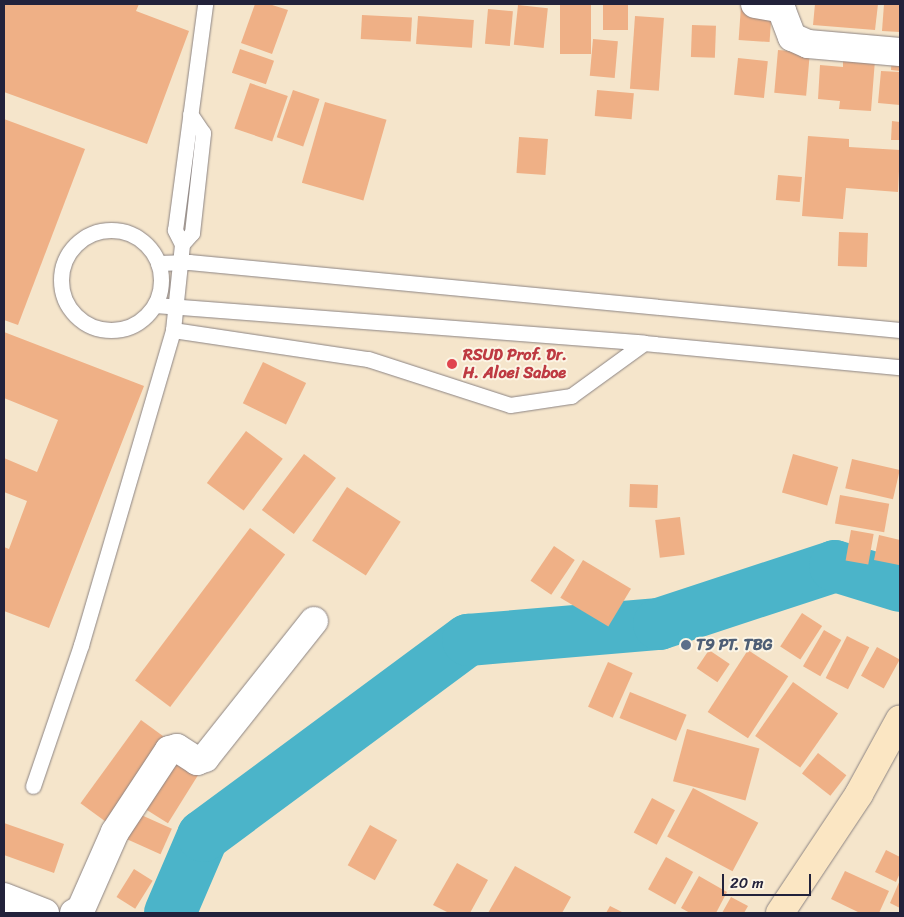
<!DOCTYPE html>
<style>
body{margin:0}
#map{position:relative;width:904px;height:917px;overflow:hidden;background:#f5e5cb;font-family:Sriracha,sans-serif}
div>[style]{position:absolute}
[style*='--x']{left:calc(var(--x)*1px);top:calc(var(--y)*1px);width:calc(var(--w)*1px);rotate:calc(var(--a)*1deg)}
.river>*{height:52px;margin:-26px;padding:0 26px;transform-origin:26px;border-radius:26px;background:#4bb4c9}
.building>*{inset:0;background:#efb086;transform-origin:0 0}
.roads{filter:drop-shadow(0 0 1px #8c8483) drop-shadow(0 0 1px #8c8483)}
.lane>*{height:15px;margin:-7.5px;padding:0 7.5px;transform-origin:7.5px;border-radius:7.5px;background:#fff}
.lane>.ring{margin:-7.5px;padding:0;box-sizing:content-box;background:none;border:15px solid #fff;border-radius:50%}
.street>*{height:28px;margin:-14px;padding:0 14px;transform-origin:14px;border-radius:14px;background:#fff}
.secondary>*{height:28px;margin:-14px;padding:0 14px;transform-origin:14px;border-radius:14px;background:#fbe6c3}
.dots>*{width:14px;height:14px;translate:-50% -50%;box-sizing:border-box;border:2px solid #fcf5e5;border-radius:50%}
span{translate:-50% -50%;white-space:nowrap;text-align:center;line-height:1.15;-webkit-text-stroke:4px #fcf5e5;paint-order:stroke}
.health-label{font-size:16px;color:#be3a42;font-weight:700}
.left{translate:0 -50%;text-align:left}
.service-label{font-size:16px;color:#4e5e75;font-weight:700}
.frame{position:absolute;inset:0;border:5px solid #22223b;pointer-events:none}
.scale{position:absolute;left:722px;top:874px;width:89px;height:22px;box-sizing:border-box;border:2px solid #22223b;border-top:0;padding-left:6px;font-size:15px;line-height:18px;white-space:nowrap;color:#22223b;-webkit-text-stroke:4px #fcf5e5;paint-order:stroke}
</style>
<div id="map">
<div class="river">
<div style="--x:170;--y:913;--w:84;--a:-66.8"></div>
<div style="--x:203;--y:836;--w:330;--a:-36.5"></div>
<div style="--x:468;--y:640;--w:192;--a:-4.8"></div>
<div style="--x:659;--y:624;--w:185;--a:-18.2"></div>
<div style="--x:835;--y:566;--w:68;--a:17.1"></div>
</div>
<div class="building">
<div style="clip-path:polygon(4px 4px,139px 4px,136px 11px,189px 31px,147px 144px,4px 92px)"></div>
<div style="clip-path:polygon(255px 4px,269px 4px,288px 10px,272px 54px,241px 43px)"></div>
<div style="left:560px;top:4px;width:31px;height:50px"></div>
<div style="left:603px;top:4px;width:25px;height:26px"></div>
<div style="clip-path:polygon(815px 4px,878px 4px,875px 30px,813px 25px)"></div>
<div style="clip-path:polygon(884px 4px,900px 4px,900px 32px,882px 31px)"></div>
<div style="left:518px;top:5px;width:30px;height:40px;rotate:6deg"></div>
<div style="left:741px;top:6px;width:31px;height:34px;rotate:4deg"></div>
<div style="left:488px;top:9px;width:25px;height:35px;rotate:5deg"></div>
<div style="left:362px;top:15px;width:50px;height:24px;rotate:3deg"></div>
<div style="left:418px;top:16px;width:56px;height:28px;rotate:4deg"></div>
<div style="left:635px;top:16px;width:29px;height:73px;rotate:4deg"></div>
<div style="left:692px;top:25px;width:24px;height:32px;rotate:2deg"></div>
<div style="left:593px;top:39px;width:25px;height:37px;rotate:5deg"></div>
<div style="left:240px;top:49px;width:36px;height:25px;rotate:19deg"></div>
<div style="left:778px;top:50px;width:32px;height:43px;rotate:5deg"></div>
<div style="clip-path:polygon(892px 54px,900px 55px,900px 71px,891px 70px)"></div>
<div style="clip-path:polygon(843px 57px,875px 60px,871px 111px,839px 109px,840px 101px,818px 99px,820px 65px,843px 67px)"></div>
<div style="left:738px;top:58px;width:30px;height:37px;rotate:6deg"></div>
<div style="clip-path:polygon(881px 71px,900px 72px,900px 105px,878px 103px)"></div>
<div style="left:250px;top:83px;width:40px;height:48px;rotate:19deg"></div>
<div style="left:293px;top:90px;width:28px;height:50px;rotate:19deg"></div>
<div style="left:597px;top:90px;width:37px;height:26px;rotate:5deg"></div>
<div style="left:325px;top:102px;width:64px;height:84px;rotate:16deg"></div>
<div style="clip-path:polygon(4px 119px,85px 149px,18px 325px,4px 320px)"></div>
<div style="clip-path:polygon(892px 121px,900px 122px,900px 140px,891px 140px)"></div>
<div style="clip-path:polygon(808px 136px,849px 139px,849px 147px,900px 150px,898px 192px,846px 188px,843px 219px,802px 216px)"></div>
<div style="left:519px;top:137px;width:29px;height:36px;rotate:4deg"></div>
<div style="left:778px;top:175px;width:24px;height:25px;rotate:5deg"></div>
<div style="left:839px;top:232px;width:29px;height:34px;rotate:2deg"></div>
<div style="clip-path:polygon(4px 332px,144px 386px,49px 628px,4px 611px,4px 547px,9px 549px,27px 501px,4px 492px,4px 458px,37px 472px,58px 420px,4px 398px)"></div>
<div style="left:263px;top:362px;width:48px;height:46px;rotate:26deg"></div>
<div style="left:246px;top:431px;width:46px;height:65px;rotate:37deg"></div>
<div style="left:304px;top:454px;width:40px;height:70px;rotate:37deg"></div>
<div style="left:793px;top:454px;width:47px;height:40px;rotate:16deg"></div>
<div style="left:852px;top:459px;width:49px;height:30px;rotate:13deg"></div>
<div style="left:630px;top:484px;width:28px;height:23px;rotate:2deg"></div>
<div style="left:347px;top:487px;width:64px;height:64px;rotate:33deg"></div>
<div style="left:840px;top:495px;width:50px;height:29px;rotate:10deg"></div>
<div style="left:680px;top:517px;width:38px;height:25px;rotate:83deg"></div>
<div style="left:250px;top:528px;width:44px;height:191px;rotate:37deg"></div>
<div style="left:851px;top:530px;width:23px;height:31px;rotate:10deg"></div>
<div style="clip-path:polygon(879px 535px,900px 540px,899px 565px,874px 560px)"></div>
<div style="left:554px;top:546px;width:25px;height:42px;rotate:34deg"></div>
<div style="left:583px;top:560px;width:56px;height:44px;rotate:31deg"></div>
<div style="left:802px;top:613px;width:24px;height:40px;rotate:33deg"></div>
<div style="left:824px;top:630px;width:20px;height:42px;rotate:30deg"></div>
<div style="left:847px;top:636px;width:25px;height:47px;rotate:27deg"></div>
<div style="left:877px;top:647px;width:26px;height:33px;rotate:29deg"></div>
<div style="left:709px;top:650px;width:25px;height:22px;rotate:34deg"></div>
<div style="left:748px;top:650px;width:48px;height:74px;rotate:33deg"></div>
<div style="left:608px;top:662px;width:27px;height:49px;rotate:24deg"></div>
<div style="left:793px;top:682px;width:55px;height:66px;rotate:35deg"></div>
<div style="left:630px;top:692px;width:61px;height:28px;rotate:22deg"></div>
<div style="left:141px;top:720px;width:39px;height:103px;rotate:36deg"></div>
<div style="left:687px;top:729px;width:75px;height:54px;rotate:15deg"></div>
<div style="left:818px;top:753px;width:36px;height:26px;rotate:38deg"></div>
<div style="left:174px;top:755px;width:31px;height:61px;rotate:32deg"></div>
<div style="left:693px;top:788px;width:74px;height:55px;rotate:28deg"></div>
<div style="left:652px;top:798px;width:26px;height:39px;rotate:28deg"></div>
<div style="left:139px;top:814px;width:36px;height:28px;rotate:24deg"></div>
<div style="clip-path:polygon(4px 823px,64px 844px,54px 873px,4px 855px)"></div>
<div style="left:370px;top:825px;width:31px;height:46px;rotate:29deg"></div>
<div style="clip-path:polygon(886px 850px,900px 857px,900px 873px,896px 882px,875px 872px)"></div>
<div style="left:666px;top:857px;width:31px;height:37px;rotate:29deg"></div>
<div style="clip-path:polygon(457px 863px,488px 880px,470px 913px,449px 913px,433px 905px)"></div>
<div style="clip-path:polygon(515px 866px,571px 897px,562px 913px,488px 913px)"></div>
<div style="left:134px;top:869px;width:22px;height:33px;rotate:32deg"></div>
<div style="clip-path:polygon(845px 871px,889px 891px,879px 913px,860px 913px,831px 899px)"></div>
<div style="clip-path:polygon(699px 876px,727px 892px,716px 913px,690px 913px,681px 908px)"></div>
<div style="clip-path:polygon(900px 880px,900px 908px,890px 903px)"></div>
<div style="clip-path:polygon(731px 897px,748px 906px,744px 913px,722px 913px)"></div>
<div style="clip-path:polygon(610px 906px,624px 913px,606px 913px)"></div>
</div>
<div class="roads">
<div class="lane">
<div class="ring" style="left:61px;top:230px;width:85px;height:85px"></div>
<div style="--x:182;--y:244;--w:15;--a:-48"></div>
<div style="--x:192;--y:233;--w:101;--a:-83.7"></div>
<div style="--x:203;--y:133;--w:23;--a:-124"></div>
<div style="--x:158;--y:263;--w:31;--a:-2"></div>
<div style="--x:189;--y:262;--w:714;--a:5.46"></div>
<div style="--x:155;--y:305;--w:490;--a:4.4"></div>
<div style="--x:644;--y:343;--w:257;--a:5.4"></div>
<div style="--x:173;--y:330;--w:197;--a:8.5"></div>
<div style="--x:368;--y:359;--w:149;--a:17.9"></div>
<div style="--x:510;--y:405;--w:62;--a:-8.4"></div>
<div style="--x:571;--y:396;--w:90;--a:-36"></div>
<div style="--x:33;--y:786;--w:149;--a:-71.2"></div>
<div style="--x:81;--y:645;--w:328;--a:-73.7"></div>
<div style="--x:173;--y:330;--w:86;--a:-84"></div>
<div style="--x:182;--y:244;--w:16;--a:-117"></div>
<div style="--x:175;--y:230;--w:228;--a:-82.4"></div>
</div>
<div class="street">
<div style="--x:755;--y:4;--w:22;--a:10"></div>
<div style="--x:777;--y:8;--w:6;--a:31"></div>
<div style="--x:782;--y:11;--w:28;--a:69"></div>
<div style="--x:792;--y:37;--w:17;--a:24"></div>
<div style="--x:808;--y:44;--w:92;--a:5"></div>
<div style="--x:4;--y:897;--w:44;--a:21.3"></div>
<div style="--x:74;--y:913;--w:8;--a:-30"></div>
<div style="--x:81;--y:909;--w:84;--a:-66.2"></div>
<div style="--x:115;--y:832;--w:98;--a:-56.6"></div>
<div style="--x:169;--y:750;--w:8;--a:-14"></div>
<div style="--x:177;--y:748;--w:24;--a:33"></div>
<div style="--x:197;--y:761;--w:9;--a:-21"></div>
<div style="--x:205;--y:758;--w:175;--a:-51.5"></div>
</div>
<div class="secondary">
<div style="--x:780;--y:913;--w:143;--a:-56.4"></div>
<div style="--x:859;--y:794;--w:85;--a:-61.3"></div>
</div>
</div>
<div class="dots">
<div style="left:452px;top:364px;background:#e0444e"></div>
<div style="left:686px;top:645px;background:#5c6f8a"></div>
</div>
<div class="health-label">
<span class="left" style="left:463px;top:364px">RSUD Prof. Dr.<br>H. Aloei Saboe</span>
</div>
<div class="service-label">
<span class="left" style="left:696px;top:645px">T9 PT. TBG</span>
</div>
<div class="frame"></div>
<div class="scale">20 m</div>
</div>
